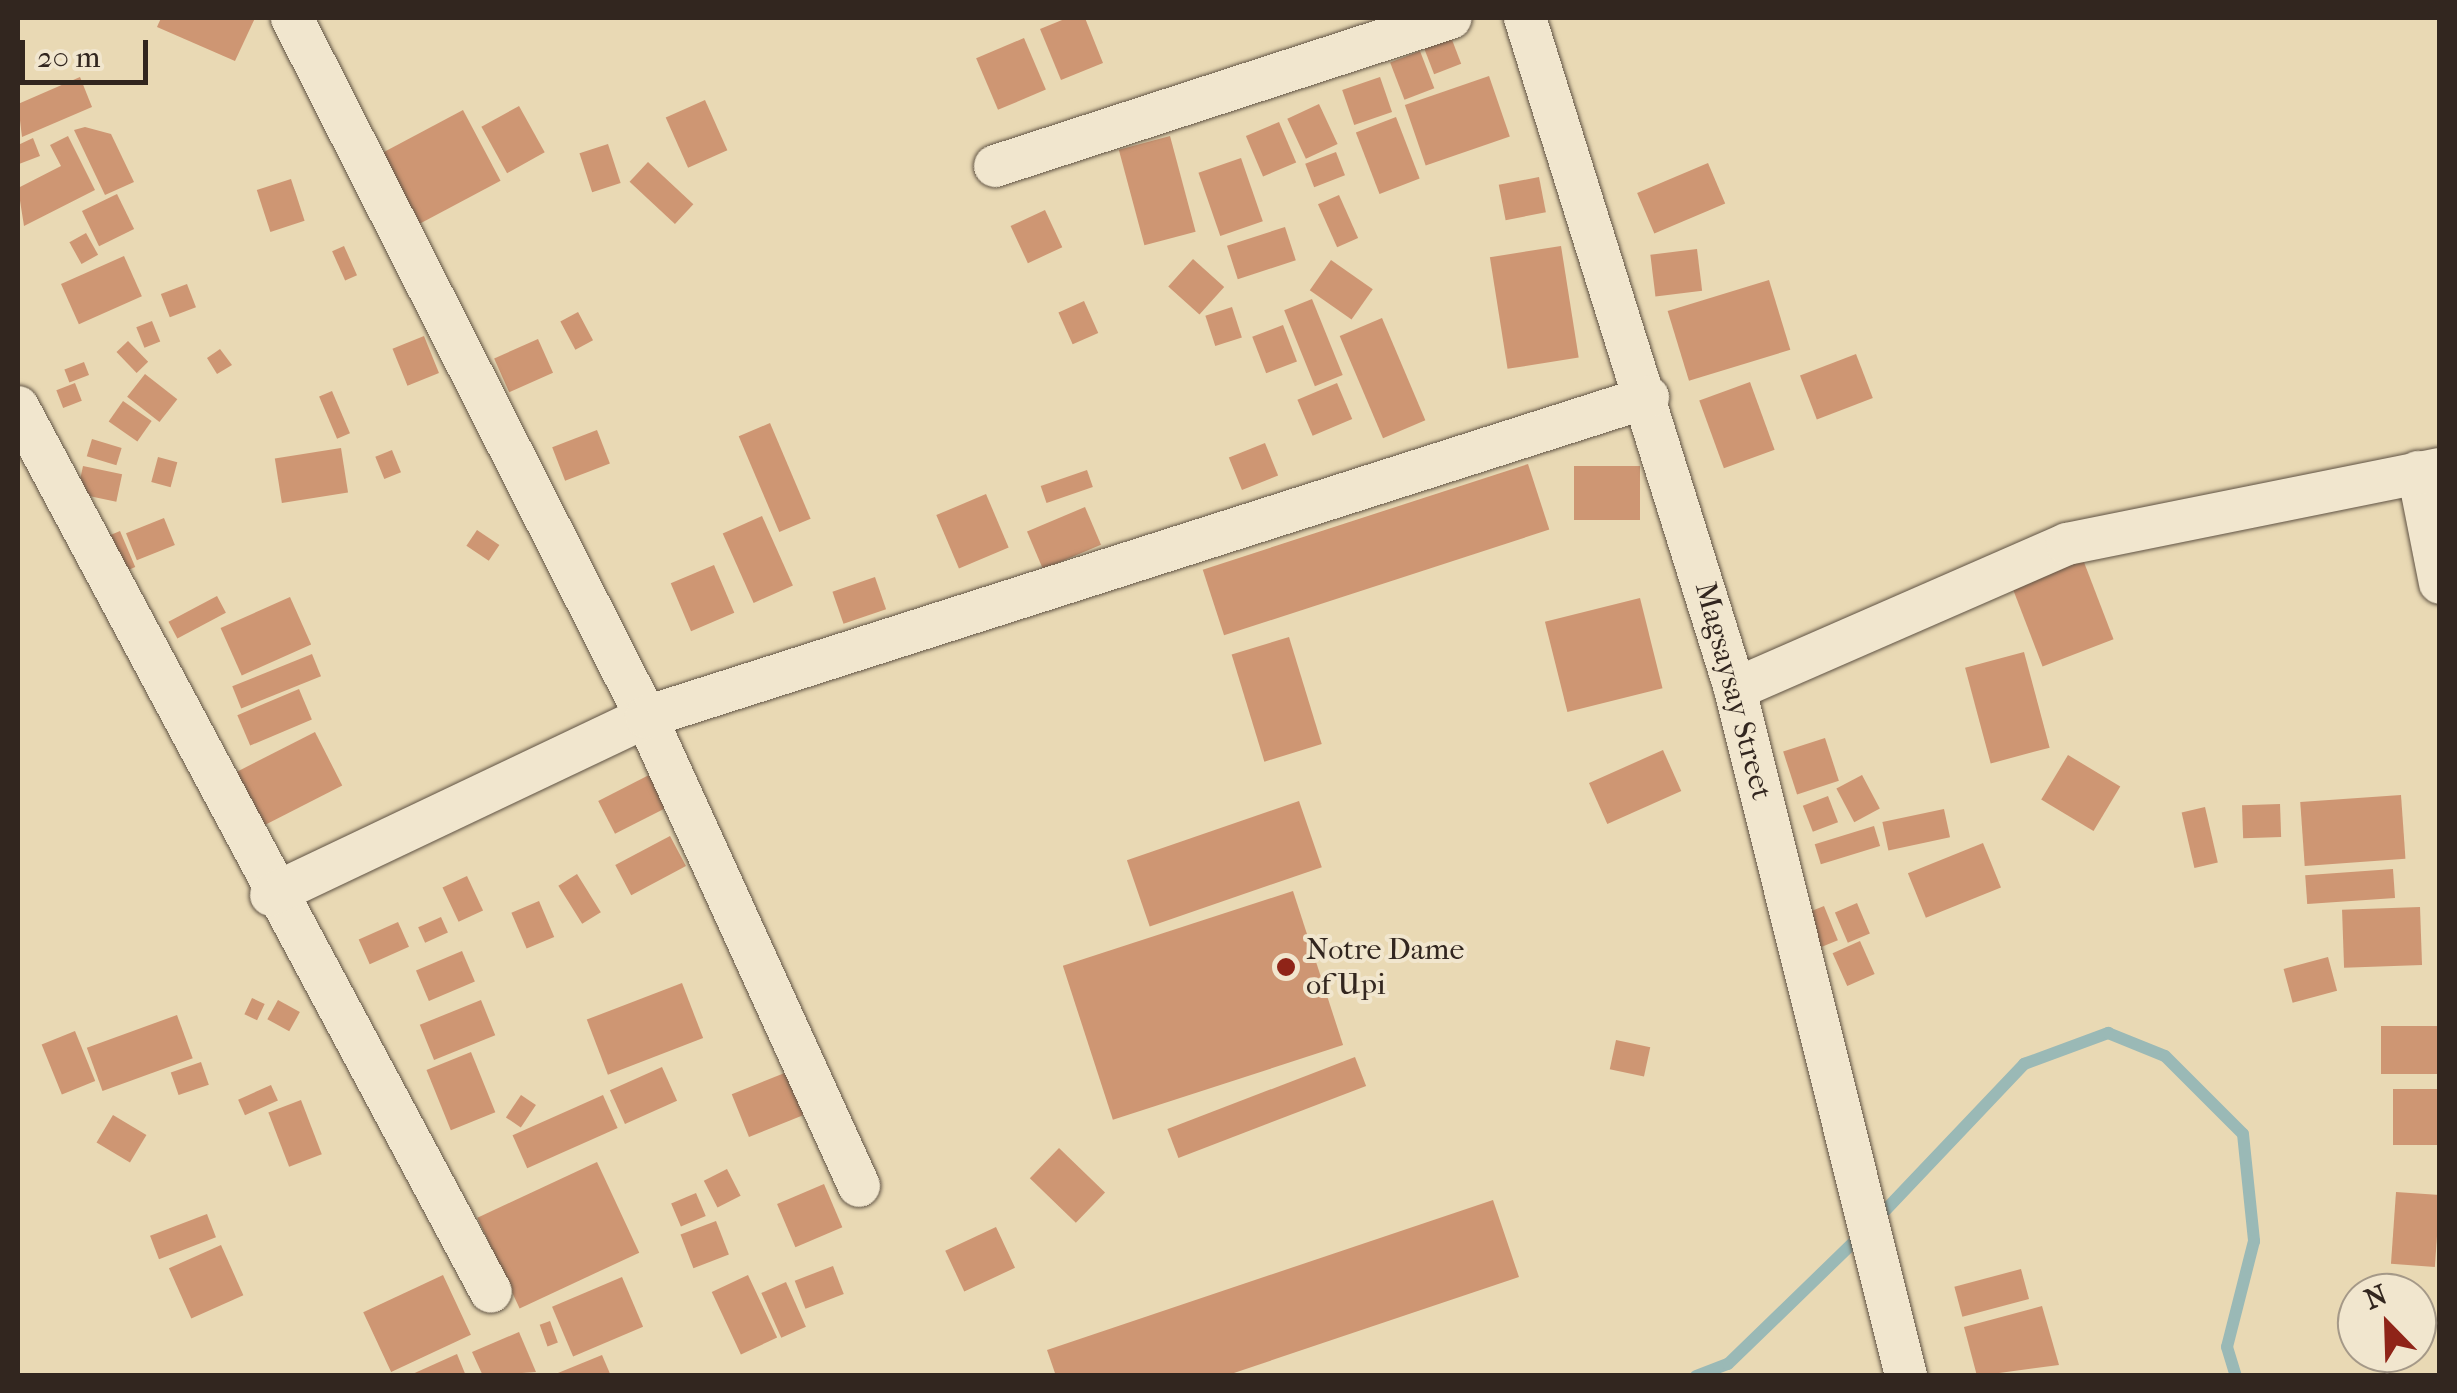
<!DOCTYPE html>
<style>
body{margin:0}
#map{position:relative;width:2457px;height:1393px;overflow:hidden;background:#e9d9b4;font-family:"IM FELL French Canon",serif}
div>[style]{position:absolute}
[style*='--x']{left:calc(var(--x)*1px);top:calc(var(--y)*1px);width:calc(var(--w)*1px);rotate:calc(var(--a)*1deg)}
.stream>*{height:12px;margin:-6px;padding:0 6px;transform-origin:6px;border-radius:6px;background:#9ab9b6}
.building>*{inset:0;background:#ce9673;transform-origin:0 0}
.roads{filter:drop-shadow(0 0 2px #605344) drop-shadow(0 0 2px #605344)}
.minor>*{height:42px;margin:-21px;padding:0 21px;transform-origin:21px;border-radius:21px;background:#f1e6ce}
.dots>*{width:28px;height:28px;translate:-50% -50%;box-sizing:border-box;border:5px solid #f1e6ce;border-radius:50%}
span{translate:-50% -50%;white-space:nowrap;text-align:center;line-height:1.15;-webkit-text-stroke:8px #f1e6ce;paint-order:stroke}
.street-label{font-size:30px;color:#32261f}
.poi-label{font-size:30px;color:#32261f}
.left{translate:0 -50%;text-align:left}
.frame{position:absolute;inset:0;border:20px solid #32261f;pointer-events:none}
.north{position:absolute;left:2337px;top:1273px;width:100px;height:100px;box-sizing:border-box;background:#f1e6ce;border:2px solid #a59988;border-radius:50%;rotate:337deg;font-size:28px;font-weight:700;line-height:40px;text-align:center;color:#32261f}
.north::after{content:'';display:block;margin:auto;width:35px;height:45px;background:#8f2418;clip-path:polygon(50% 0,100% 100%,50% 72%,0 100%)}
.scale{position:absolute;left:20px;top:40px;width:128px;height:45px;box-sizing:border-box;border:5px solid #32261f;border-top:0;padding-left:12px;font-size:30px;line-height:35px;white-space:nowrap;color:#32261f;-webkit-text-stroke:8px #f1e6ce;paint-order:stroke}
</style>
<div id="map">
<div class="stream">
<div style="--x:1877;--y:1219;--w:214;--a:-46.5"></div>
<div style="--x:2024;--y:1064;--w:90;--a:-20.3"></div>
<div style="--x:2108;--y:1033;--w:61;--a:22"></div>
<div style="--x:2165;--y:1056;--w:110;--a:45"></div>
<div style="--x:2243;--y:1134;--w:108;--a:84.1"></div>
<div style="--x:2254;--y:1241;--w:109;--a:104.3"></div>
<div style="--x:2227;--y:1347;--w:30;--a:73"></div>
<div style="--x:1696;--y:1376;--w:34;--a:-21"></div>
<div style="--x:1728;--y:1364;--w:188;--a:-44.1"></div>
</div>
<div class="building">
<div style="clip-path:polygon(161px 18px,255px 18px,235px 61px,157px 27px)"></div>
<div style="clip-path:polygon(1067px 18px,1085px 18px,1103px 63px,1061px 80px,1040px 29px)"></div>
<div style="left:1449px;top:32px;width:34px;height:29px;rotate:69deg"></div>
<div style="left:1024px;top:38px;width:56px;height:52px;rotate:67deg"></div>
<div style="left:1420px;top:51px;width:40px;height:32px;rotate:69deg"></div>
<div style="left:1489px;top:76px;width:64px;height:89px;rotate:71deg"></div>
<div style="clip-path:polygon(80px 77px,92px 107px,22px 137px,18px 104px)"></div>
<div style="left:1380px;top:77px;width:37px;height:40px;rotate:71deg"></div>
<div style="left:705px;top:100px;width:55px;height:43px;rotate:66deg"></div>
<div style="left:1319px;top:104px;width:44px;height:35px;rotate:65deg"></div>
<div style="left:519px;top:106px;width:53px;height:43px;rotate:61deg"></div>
<div style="left:463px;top:110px;width:80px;height:98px;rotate:62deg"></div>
<div style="left:1396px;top:117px;width:66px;height:43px;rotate:69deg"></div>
<div style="left:1279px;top:122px;width:44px;height:36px;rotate:67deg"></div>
<div style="clip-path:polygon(85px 127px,111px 134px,134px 182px,105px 195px,74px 130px)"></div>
<div style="clip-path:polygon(68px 136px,95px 190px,24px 226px,18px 188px,61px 166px,50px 145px)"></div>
<div style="left:1170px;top:136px;width:99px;height:53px;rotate:75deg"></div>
<div style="clip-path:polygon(33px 138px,40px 156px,19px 164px,18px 145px)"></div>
<div style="left:608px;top:144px;width:41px;height:30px;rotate:72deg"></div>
<div style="left:1336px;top:152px;width:25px;height:33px;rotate:69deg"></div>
<div style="left:1241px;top:158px;width:67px;height:45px;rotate:71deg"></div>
<div style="left:648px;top:162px;width:62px;height:27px;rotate:43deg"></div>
<div style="left:1708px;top:163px;width:44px;height:77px;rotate:67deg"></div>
<div style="left:1539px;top:177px;width:36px;height:41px;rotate:79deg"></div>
<div style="left:291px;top:179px;width:44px;height:36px;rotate:72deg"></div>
<div style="left:117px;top:194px;width:39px;height:39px;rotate:64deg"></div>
<div style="left:1339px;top:195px;width:47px;height:23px;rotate:66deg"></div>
<div style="left:1045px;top:210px;width:41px;height:38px;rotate:65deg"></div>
<div style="left:1285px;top:227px;width:35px;height:61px;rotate:72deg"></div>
<div style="left:86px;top:233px;width:25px;height:19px;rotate:61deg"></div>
<div style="left:344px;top:246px;width:32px;height:13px;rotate:66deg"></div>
<div style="left:1561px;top:246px;width:113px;height:72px;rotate:81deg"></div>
<div style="left:1697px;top:249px;width:42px;height:47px;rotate:83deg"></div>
<div style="left:124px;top:256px;width:44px;height:69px;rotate:66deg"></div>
<div style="left:1193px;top:259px;width:42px;height:37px;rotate:42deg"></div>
<div style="left:1331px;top:260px;width:51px;height:37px;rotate:35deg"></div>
<div style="left:1769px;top:280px;width:73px;height:106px;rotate:73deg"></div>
<div style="left:187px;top:284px;width:25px;height:28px;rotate:69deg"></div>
<div style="left:1312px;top:299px;width:82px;height:30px;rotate:68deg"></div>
<div style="left:1084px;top:301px;width:35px;height:28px;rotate:66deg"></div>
<div style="left:1232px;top:307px;width:32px;height:28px;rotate:72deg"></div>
<div style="left:578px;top:312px;width:32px;height:20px;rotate:62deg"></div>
<div style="left:1382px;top:318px;width:111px;height:46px;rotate:67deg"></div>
<div style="left:152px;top:321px;width:22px;height:17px;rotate:68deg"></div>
<div style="left:1283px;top:325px;width:39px;height:33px;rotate:69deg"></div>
<div style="left:424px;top:336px;width:40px;height:34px;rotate:68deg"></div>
<div style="left:538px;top:339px;width:37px;height:48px;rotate:66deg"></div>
<div style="left:128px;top:341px;width:29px;height:16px;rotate:46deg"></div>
<div style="clip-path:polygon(220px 349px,232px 365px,217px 374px,207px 358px)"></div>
<div style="left:1856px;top:354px;width:47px;height:60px;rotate:69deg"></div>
<div style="left:84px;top:362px;width:14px;height:21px;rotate:69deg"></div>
<div style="left:145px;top:374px;width:41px;height:29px;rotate:38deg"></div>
<div style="left:1750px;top:382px;width:72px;height:54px;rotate:70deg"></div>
<div style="left:75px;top:383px;width:19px;height:20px;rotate:69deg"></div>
<div style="left:1337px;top:383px;width:39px;height:43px;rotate:67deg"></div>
<div style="left:332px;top:391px;width:46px;height:14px;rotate:67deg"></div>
<div style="left:123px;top:401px;width:35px;height:25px;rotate:35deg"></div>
<div style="left:770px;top:423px;width:104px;height:34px;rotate:67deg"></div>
<div style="left:597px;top:430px;width:36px;height:48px;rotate:69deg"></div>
<div style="left:92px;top:439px;width:31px;height:18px;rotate:17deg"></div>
<div style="left:1265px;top:443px;width:35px;height:39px;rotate:68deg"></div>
<div style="left:341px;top:448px;width:45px;height:67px;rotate:81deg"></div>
<div style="left:392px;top:450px;width:24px;height:18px;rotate:68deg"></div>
<div style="left:158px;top:457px;width:20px;height:26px;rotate:15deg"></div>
<div style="left:1528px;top:464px;width:69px;height:342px;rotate:72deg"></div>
<div style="left:83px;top:466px;width:40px;height:28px;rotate:12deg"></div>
<div style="left:1574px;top:466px;width:66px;height:54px"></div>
<div style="left:1087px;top:470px;width:18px;height:49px;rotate:71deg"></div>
<div style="left:986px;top:494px;width:58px;height:54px;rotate:67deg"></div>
<div style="left:1085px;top:507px;width:41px;height:63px;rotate:67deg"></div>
<div style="left:762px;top:516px;width:76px;height:43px;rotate:66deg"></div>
<div style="left:164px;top:518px;width:29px;height:41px;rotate:68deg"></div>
<div style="left:477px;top:530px;width:27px;height:19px;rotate:34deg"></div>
<div style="left:120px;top:531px;width:39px;height:25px;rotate:67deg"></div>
<div style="left:2082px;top:557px;width:88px;height:76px;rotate:69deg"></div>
<div style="left:714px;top:565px;width:52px;height:47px;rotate:67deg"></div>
<div style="left:875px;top:577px;width:34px;height:45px;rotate:71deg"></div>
<div style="left:217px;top:596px;width:19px;height:55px;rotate:62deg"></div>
<div style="left:290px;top:597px;width:52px;height:76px;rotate:66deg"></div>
<div style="left:1640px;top:598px;width:93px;height:98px;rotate:76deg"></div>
<div style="left:1289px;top:637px;width:112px;height:60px;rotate:73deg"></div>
<div style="left:2024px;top:652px;width:99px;height:61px;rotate:75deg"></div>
<div style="left:312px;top:654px;width:24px;height:86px;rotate:68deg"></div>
<div style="left:299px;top:689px;width:33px;height:67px;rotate:67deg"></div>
<div style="left:315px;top:732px;width:60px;height:99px;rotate:63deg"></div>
<div style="left:1825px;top:738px;width:45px;height:44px;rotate:72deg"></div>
<div style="left:1663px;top:750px;width:45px;height:81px;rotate:66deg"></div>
<div style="left:2068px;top:755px;width:61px;height:52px;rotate:31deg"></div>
<div style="left:649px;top:775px;width:37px;height:57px;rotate:63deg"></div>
<div style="left:1862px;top:775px;width:38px;height:29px;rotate:62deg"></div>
<div style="left:2401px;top:795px;width:64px;height:101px;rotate:86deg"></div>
<div style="left:1828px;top:796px;width:28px;height:27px;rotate:69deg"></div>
<div style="left:1299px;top:801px;width:70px;height:182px;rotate:71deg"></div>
<div style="left:2280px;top:804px;width:33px;height:38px;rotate:88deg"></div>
<div style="left:2205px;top:807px;width:57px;height:24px;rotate:77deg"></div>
<div style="left:1944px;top:809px;width:29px;height:63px;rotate:78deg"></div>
<div style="left:1874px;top:826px;width:21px;height:62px;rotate:73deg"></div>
<div style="left:670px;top:836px;width:34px;height:62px;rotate:62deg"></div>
<div style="left:1983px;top:843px;width:48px;height:81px;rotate:68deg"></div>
<div style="left:2393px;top:869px;width:29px;height:88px;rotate:86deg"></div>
<div style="left:577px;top:874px;width:45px;height:22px;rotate:58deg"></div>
<div style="left:467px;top:876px;width:38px;height:27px;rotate:65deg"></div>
<div style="left:1293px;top:891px;width:162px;height:242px;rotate:72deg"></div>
<div style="left:539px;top:901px;width:39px;height:30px;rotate:67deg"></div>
<div style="left:1857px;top:903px;width:33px;height:24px;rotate:67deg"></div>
<div style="left:1824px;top:906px;width:37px;height:29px;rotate:68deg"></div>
<div style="left:2420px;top:907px;width:58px;height:78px;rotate:88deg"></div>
<div style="left:441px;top:917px;width:17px;height:25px;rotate:66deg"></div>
<div style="left:398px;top:922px;width:27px;height:43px;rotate:66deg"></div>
<div style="left:1860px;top:941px;width:36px;height:30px;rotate:66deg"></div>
<div style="left:462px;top:951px;width:33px;height:50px;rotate:67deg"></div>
<div style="left:2328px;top:957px;width:35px;height:46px;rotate:75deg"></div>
<div style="left:682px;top:983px;width:59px;height:102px;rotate:69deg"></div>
<div style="left:252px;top:998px;width:14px;height:18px;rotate:25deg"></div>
<div style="left:278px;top:1000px;width:25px;height:22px;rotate:29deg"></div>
<div style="left:481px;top:1000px;width:38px;height:66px;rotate:68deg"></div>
<div style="left:177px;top:1015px;width:46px;height:96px;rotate:70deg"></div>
<div style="left:2440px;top:1026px;width:48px;height:59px;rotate:90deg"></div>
<div style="left:75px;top:1031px;width:54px;height:36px;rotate:68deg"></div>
<div style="left:1616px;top:1040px;width:35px;height:30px;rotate:12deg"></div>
<div style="left:471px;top:1052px;width:65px;height:48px;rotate:68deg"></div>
<div style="left:1355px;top:1057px;width:31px;height:201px;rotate:69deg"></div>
<div style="left:201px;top:1062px;width:24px;height:32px;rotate:71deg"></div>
<div style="left:662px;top:1067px;width:37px;height:57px;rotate:66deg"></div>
<div style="left:792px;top:1070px;width:46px;height:65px;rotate:68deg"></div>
<div style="left:271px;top:1085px;width:17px;height:36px;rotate:66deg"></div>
<div style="left:2440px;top:1089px;width:56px;height:47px;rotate:90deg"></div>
<div style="left:521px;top:1095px;width:18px;height:27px;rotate:34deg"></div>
<div style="left:603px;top:1095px;width:36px;height:99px;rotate:66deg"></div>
<div style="left:301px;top:1100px;width:58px;height:35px;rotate:69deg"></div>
<div style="left:113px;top:1115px;width:39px;height:32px;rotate:31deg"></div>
<div style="left:1059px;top:1148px;width:64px;height:42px;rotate:44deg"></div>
<div style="left:597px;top:1162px;width:100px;height:132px;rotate:65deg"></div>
<div style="left:727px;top:1169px;width:30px;height:26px;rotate:63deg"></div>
<div style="left:824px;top:1184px;width:47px;height:51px;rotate:67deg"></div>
<div style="left:2396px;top:1192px;width:44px;height:72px;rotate:4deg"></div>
<div style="left:696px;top:1193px;width:25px;height:27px;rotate:67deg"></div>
<div style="clip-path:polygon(1493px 1200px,1519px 1277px,1225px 1376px,1056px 1376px,1047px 1350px)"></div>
<div style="left:207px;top:1214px;width:25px;height:61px;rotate:69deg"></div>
<div style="left:716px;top:1221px;width:36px;height:38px;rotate:69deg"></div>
<div style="left:996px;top:1227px;width:45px;height:56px;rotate:65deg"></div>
<div style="left:221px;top:1245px;width:55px;height:57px;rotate:66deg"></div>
<div style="left:833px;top:1266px;width:30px;height:41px;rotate:69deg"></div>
<div style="left:2021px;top:1269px;width:31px;height:69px;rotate:75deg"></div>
<div style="left:443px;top:1275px;width:66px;height:88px;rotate:65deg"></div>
<div style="left:748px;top:1275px;width:69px;height:40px;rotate:65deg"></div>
<div style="left:622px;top:1277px;width:54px;height:76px;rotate:67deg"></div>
<div style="left:786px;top:1282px;width:49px;height:27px;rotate:66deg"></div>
<div style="clip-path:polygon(2042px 1306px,2059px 1365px,1977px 1376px,1964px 1327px)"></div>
<div style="left:550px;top:1321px;width:23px;height:11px;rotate:70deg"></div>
<div style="clip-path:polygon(519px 1332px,536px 1372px,483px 1376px,472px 1352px)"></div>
<div style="clip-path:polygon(457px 1354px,466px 1376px,408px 1376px)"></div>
<div style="clip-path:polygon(602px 1355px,611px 1376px,553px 1376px,553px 1375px)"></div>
</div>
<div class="roads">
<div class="minor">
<div style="--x:292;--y:18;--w:784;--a:63.14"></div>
<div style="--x:646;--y:717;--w:515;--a:65.57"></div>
<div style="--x:1525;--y:18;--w:703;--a:72.62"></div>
<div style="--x:1735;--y:689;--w:708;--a:76.02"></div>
<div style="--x:995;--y:166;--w:479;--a:-18"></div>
<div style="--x:18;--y:407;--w:1003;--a:61.88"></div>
<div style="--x:2418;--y:472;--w:113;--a:78.8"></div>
<div style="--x:1735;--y:689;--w:362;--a:-23.6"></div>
<div style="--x:2067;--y:544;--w:380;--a:-11.4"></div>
<div style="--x:271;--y:895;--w:415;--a:-25.4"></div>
<div style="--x:646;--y:717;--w:1052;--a:-17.71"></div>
</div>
</div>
<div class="dots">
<div style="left:1286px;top:967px;background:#8f2418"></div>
</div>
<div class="street-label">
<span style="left:1733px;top:691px;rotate:75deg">Magsaysay Street</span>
</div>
<div class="poi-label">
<span class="left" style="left:1306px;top:967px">Notre Dame<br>of Upi</span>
</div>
<div class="frame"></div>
<div class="north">N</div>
<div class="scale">20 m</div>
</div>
